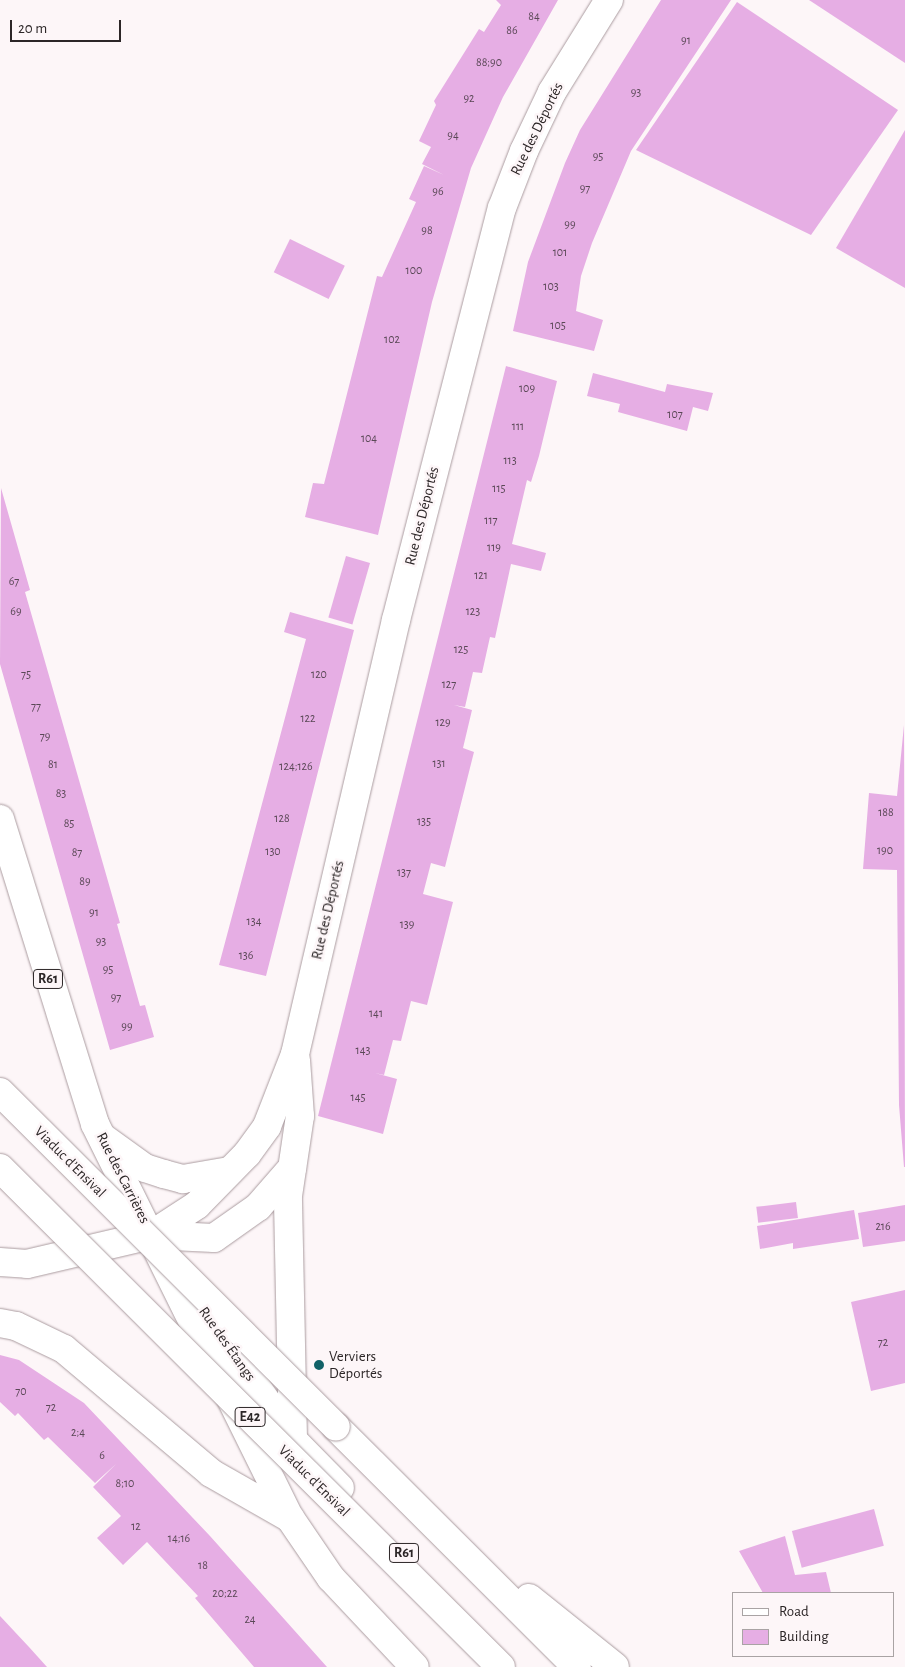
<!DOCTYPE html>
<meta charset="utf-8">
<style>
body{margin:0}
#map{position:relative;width:905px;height:1667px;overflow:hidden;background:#fdf6f8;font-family:"Alegreya Sans",sans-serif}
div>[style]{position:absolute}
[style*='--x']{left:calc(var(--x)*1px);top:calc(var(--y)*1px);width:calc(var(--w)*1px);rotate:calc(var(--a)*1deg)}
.building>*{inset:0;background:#e6aee4;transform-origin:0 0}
.roads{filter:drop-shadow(0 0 1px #ab9ca0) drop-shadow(0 0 1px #ab9ca0)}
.street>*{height:28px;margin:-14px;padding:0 14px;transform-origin:14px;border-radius:14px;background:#fff}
.secondary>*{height:28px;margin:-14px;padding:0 14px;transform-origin:14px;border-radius:14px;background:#fff}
.highway>*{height:28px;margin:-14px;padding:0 14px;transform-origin:14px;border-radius:14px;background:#fff}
.bridges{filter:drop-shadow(0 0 1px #ab9ca0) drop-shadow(0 0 1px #ab9ca0)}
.highway-bridge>*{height:28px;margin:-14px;padding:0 14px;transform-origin:14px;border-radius:14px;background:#fff}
.dots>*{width:14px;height:14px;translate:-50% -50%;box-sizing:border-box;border:2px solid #fdf6f8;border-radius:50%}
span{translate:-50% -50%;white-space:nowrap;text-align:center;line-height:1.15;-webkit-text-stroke:5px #fdf6f8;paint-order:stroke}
.number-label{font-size:12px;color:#5a4856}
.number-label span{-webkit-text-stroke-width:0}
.shield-label span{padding:1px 4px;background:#fdf6f8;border:1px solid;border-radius:4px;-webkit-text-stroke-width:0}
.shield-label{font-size:14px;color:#2c2627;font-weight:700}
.street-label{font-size:15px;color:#2c2627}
.poi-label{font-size:15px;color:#2c2627}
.left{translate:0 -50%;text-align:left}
.legend{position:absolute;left:732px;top:1592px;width:162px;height:65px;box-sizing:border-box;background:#fdf6f8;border:1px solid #a9a3a4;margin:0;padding:6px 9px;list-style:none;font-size:15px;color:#2c2627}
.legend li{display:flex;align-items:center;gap:10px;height:25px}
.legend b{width:25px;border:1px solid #a9a3a4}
.scale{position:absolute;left:10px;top:20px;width:111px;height:22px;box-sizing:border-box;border:2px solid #2c2627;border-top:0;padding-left:6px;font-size:15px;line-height:18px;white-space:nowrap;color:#2c2627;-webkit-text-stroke:4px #fdf6f8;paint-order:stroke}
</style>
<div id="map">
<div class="building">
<div style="clip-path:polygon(496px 0,558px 0,503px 97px,471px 168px,432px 302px,378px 535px,305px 517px,313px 483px,324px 484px,377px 276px,382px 277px,416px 202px,409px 199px,424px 166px,444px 175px,422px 164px,431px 147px,419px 141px,436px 105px,434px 101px,479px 29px,484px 32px,501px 5px)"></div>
<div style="clip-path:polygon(661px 0,731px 0,631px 151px,592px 243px,581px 276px,576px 311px,603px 320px,594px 351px,513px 331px,528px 262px,565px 163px,580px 130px)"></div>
<div style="clip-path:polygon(809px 0,905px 0,905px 63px)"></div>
<div style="clip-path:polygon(737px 2px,898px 110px,811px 235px,636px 150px)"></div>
<div style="clip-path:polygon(905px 130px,905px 288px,836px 248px)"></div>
<div style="left:290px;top:239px;width:61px;height:37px;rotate:26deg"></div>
<div style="clip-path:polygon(506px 366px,557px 381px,539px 456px,531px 482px,527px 480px,512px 544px,546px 553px,541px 571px,511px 564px,495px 638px,490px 637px,482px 673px,473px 672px,465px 707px,454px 705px,472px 710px,463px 748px,474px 752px,445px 867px,431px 863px,423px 894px,453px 902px,427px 1005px,411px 1001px,401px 1041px,393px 1040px,384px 1075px,375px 1073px,397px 1079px,383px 1134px,318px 1116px)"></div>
<div style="clip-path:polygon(593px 373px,665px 392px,667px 384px,713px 393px,708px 411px,693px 407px,687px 431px,618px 412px,620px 404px,587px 396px)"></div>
<div style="clip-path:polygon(1px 488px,30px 590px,25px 592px,120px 923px,117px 924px,140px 1006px,145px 1005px,154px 1037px,110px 1050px,0 664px)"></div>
<div style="left:346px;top:556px;width:25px;height:64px;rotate:16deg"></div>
<div style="clip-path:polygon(290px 612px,354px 630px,266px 976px,219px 965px,306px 639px,284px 632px)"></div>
<div style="clip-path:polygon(904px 725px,905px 1167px,904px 1167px,899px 1105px,897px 870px,863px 869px,869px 793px,897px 796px)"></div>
<div style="left:796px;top:1202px;width:16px;height:40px;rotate:83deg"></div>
<div style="clip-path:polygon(905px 1205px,905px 1241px,863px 1247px,858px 1213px)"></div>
<div style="clip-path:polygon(854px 1210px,859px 1239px,793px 1249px,793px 1243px,760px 1249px,757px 1226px)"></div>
<div style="clip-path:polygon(905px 1290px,905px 1383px,871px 1391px,851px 1302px)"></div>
<div style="clip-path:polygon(0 1355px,19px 1360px,84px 1403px,210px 1536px,327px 1667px,254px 1667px,195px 1598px,198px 1596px,147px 1542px,123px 1565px,97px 1538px,121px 1516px,93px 1487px,116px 1464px,95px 1483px,48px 1437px,44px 1440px,18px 1413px,15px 1416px,0 1402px)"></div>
<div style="left:874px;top:1509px;width:38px;height:85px;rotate:75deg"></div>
<div style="clip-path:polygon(785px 1536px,795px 1575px,826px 1572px,831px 1593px,763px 1593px,739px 1551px)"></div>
<div style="clip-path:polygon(0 1616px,29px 1647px,47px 1667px,0 1667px)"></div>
</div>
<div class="roads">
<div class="street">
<div style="--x:0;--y:1323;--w:16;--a:11"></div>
<div style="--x:16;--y:1326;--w:53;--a:25.6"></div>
<div style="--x:64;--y:1349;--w:192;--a:40.1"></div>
<div style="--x:211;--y:1473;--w:91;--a:29.7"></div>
</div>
<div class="secondary">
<div style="--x:102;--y:1137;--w:53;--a:35.8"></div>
<div style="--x:145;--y:1168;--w:20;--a:18"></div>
<div style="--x:164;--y:1174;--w:20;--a:15"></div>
<div style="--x:183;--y:1179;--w:47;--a:-9.9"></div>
<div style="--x:151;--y:1235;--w:55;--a:-33.1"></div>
<div style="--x:197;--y:1205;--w:71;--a:-45.6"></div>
<div style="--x:247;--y:1154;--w:34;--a:-54"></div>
<div style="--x:267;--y:1126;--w:77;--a:-68.7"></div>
<div style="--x:295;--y:1054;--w:446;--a:-76.9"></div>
<div style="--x:396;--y:620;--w:425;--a:-75.6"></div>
<div style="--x:502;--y:208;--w:61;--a:-68.9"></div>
<div style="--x:524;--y:151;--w:65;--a:-64.6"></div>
<div style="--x:552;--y:92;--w:108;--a:-58.2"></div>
<div style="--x:0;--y:1262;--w:27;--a:4"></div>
<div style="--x:27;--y:1264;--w:127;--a:-13.2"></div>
<div style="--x:151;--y:1235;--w:63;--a:2.7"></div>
<div style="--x:214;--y:1238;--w:54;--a:-35.2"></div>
<div style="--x:258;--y:1207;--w:52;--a:-48.9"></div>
<div style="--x:293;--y:1440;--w:244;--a:-91.2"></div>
<div style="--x:288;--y:1196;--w:81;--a:-81.5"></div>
<div style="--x:300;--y:1116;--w:56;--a:-94.1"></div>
</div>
<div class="highway">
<div style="--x:0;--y:819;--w:319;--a:72.7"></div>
<div style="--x:95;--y:1124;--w:440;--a:63.7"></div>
<div style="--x:290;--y:1518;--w:73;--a:55.7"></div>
<div style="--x:331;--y:1578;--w:122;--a:46.7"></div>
<div style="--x:204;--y:1310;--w:158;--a:55.6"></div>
<div style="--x:293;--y:1440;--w:67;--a:45.6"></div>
<div style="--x:336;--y:1427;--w:340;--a:44.9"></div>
<div style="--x:529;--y:1598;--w:110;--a:38.7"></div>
</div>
</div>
<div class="bridges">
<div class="highway-bridge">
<div style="--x:0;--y:1092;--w:474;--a:44.9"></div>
<div style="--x:0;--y:1168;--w:707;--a:44.89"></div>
</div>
</div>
<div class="dots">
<div style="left:319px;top:1365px;background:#116167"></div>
</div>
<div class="number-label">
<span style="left:534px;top:17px">84</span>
<span style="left:512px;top:31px">86</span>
<span style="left:686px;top:41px">91</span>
<span style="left:489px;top:63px">88;90</span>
<span style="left:636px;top:93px">93</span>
<span style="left:469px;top:99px">92</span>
<span style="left:453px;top:136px">94</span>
<span style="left:598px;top:157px">95</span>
<span style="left:585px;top:189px">97</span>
<span style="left:438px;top:192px">96</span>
<span style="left:570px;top:225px">99</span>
<span style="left:427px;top:231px">98</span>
<span style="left:560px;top:253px">101</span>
<span style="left:414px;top:271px">100</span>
<span style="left:551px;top:287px">103</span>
<span style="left:558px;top:326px">105</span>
<span style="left:392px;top:340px">102</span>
<span style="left:527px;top:389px">109</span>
<span style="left:675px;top:415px">107</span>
<span style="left:518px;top:427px">111</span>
<span style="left:369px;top:439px">104</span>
<span style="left:510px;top:461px">113</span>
<span style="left:499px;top:489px">115</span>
<span style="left:491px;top:521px">117</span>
<span style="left:494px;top:548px">119</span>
<span style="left:481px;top:576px">121</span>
<span style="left:14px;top:582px">67</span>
<span style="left:16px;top:612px">69</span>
<span style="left:473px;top:612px">123</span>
<span style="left:461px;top:650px">125</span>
<span style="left:26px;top:675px">75</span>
<span style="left:319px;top:675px">120</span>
<span style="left:449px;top:685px">127</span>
<span style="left:36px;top:707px">77</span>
<span style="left:308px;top:719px">122</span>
<span style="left:443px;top:723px">129</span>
<span style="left:45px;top:737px">79</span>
<span style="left:439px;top:764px">131</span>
<span style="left:53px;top:765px">81</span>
<span style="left:296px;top:767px">124;126</span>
<span style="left:61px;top:794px">83</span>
<span style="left:886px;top:813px">188</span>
<span style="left:282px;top:819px">128</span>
<span style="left:424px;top:822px">135</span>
<span style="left:69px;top:824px">85</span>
<span style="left:885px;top:851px">190</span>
<span style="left:273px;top:852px">130</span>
<span style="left:77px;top:853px">87</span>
<span style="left:404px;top:873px">137</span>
<span style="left:85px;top:882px">89</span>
<span style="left:94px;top:913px">91</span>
<span style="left:254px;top:922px">134</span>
<span style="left:407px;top:925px">139</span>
<span style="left:101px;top:942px">93</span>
<span style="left:246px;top:956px">136</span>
<span style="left:108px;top:970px">95</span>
<span style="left:116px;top:998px">97</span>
<span style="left:376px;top:1014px">141</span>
<span style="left:127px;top:1027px">99</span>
<span style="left:363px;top:1051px">143</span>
<span style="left:358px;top:1098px">145</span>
<span style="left:883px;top:1227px">216</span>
<span style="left:883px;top:1343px">72</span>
<span style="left:21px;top:1392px">70</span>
<span style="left:51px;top:1408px">72</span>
<span style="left:78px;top:1433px">2;4</span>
<span style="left:102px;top:1456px">6</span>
<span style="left:125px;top:1484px">8;10</span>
<span style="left:136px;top:1527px">12</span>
<span style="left:179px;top:1539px">14;16</span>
<span style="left:203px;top:1566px">18</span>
<span style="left:225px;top:1594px">20;22</span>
<span style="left:250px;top:1620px">24</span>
</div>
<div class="shield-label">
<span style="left:48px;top:979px">R61</span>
<span style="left:250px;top:1417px">E42</span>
<span style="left:404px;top:1553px">R61</span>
</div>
<div class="street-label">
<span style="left:537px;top:129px;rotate:-64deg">Rue des Déportés</span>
<span style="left:422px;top:516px;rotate:-76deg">Rue des Déportés</span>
<span style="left:328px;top:910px;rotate:-77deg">Rue des Déportés</span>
<span style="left:70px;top:1162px;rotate:45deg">Viaduc d’Ensival</span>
<span style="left:123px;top:1178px;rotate:63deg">Rue des Carrières</span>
<span style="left:227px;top:1344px;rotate:55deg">Rue des Étangs</span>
<span style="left:314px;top:1481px;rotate:45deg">Viaduc d’Ensival</span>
</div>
<div class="poi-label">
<span class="left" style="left:329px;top:1365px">Verviers<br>Déportés</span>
</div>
<ul class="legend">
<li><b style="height:6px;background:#fff"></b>Road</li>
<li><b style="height:14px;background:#e6aee4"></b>Building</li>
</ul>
<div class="scale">20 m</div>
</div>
